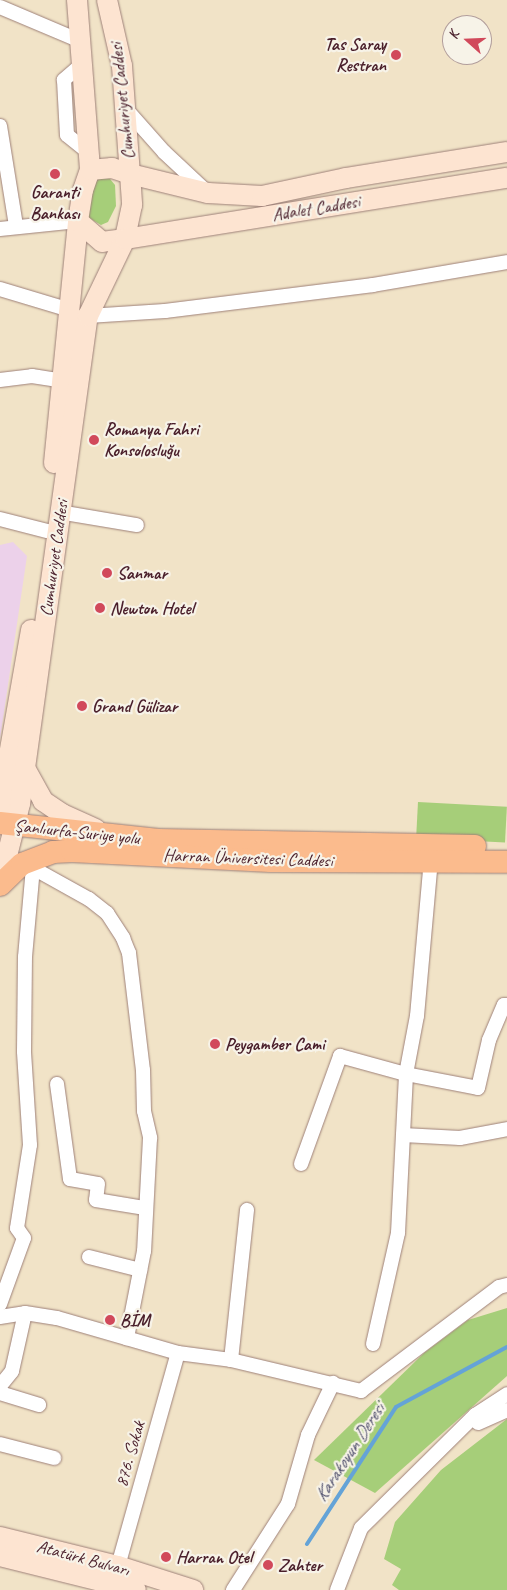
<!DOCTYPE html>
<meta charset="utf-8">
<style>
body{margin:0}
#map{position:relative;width:507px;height:1590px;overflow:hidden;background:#f1e3c7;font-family:Caveat,sans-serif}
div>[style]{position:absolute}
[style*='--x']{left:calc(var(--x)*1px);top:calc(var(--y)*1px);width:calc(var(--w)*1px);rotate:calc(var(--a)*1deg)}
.built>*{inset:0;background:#ecd1ea}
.green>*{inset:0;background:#a6ce79;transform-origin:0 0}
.stream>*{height:4px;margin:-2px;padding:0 2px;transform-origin:2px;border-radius:2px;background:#64a3d7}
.roads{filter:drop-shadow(0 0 1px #9e8179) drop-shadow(0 0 1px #9e8179)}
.minor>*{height:14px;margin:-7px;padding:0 7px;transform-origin:7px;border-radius:7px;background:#fff}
.secondary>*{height:20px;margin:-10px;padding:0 10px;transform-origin:10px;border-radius:10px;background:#fde4d1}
.primary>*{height:22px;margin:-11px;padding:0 11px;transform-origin:11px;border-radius:11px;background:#fbbb8d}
.dots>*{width:14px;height:14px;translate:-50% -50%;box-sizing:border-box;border:2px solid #f7f3e8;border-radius:50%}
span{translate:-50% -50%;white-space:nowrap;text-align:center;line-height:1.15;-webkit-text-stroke:4.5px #f7f3e8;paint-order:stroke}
.poi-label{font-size:18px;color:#4a1f2b;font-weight:700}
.right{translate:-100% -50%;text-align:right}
.left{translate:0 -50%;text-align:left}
.street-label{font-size:18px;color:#4a1f2b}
.water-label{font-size:19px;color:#545470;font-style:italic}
.north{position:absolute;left:442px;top:15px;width:50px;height:50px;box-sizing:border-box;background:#f7f3e8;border:1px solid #b29e9c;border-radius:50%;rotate:290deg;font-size:14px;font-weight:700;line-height:20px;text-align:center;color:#4a1f2b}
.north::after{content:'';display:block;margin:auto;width:18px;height:22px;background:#d1495b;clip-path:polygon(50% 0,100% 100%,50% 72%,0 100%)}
</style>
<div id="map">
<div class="built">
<div style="clip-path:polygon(13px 542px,27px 556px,0 739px,0 545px)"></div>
</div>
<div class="green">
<div style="clip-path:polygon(105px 173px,115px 185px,116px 206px,108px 222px,101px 225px,89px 218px,87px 211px,95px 178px)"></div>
<div style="left:418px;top:802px;width:89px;height:36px;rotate:3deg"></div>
<div style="clip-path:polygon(507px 1308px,507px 1376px,375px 1493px,314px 1460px,424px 1353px,468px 1320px)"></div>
<div style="clip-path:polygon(507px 1419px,507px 1590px,399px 1590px,392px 1585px,401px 1569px,384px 1559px,395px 1522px,441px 1470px)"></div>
</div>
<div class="stream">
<div style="--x:307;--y:1544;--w:163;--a:-57"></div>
<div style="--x:396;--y:1407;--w:126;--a:-28.4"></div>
</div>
<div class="roads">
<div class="minor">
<div style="--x:0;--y:7;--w:85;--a:22.9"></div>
<div style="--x:81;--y:65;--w:23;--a:139"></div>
<div style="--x:64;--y:80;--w:55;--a:86.9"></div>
<div style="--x:67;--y:135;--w:28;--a:39"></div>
<div style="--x:125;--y:108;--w:59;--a:48.4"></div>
<div style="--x:164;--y:152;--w:57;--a:42.9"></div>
<div style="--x:0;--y:126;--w:101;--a:80.9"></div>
<div style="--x:0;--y:229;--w:78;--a:-5.9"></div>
<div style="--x:0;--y:289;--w:73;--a:16.7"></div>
<div style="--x:88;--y:316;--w:77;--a:-3.7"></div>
<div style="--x:165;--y:311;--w:210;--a:-7.1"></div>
<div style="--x:373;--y:285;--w:136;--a:-9.7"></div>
<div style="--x:0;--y:380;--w:32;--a:-7"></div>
<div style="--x:32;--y:376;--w:30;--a:9"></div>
<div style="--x:59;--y:512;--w:79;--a:9.5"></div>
<div style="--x:0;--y:519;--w:49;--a:14.3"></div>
<div style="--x:57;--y:1084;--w:96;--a:82.2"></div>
<div style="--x:70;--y:1179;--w:28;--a:10"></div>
<div style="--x:98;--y:1184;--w:16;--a:97"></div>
<div style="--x:96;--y:1200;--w:50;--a:9.3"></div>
<div style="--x:403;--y:1135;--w:57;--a:3"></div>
<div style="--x:460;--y:1138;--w:48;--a:-10.8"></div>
<div style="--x:301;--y:1164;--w:115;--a:-70.1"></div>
<div style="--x:340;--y:1056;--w:68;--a:15.3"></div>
<div style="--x:406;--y:1074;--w:73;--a:11"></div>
<div style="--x:478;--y:1088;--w:49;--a:-77.1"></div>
<div style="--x:489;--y:1040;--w:38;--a:-67"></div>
<div style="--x:504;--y:1005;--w:3;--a:0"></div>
<div style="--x:89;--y:1257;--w:53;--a:14.3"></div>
<div style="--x:0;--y:1304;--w:70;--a:-70"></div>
<div style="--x:24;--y:1238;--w:12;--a:-125"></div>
<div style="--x:17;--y:1228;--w:84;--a:-81.1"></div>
<div style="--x:30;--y:1145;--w:94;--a:-93.7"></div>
<div style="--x:24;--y:1051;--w:94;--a:-89.4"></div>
<div style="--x:25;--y:957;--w:89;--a:-84.9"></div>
<div style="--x:33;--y:868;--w:64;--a:29"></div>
<div style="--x:89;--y:899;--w:23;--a:38"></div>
<div style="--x:107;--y:913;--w:30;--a:57"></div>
<div style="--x:123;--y:938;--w:16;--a:68"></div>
<div style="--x:129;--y:953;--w:118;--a:83.2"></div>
<div style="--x:143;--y:1070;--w:41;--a:88.6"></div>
<div style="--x:144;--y:1111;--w:28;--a:77"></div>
<div style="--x:150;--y:1138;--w:113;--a:93"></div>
<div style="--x:144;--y:1251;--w:89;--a:101.1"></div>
<div style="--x:0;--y:1317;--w:25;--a:-9"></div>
<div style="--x:25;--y:1313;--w:32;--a:9"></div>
<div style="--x:57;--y:1318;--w:126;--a:16.1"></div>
<div style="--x:178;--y:1353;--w:53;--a:7.5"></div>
<div style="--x:231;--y:1360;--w:134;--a:13.4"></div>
<div style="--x:361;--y:1391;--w:173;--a:-37"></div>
<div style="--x:499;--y:1287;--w:8;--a:-14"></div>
<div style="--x:373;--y:1344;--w:114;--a:-77.3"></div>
<div style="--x:398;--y:1233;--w:159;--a:-87.1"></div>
<div style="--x:406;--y:1074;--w:59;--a:-79.3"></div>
<div style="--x:417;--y:1016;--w:157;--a:-84.9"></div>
<div style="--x:231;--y:1360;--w:151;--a:-83.9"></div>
<div style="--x:0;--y:1386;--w:19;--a:-51"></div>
<div style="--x:12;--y:1371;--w:59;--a:-77.4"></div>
<div style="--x:0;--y:1393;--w:41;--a:17.1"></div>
<div style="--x:478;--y:1423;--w:32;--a:-24"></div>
<div style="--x:0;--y:1444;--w:56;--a:14.5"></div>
<div style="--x:118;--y:1566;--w:221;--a:-74.3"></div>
<div style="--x:233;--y:1590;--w:102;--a:-57.4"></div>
<div style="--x:288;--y:1504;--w:72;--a:-73.8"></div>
<div style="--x:308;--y:1435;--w:58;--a:-64.3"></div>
<div style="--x:337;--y:1590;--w:66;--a:-68.8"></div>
<div style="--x:361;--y:1528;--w:161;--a:-44.7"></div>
<div style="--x:475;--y:1415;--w:38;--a:-33"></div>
</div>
<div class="secondary">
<div style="--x:77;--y:0;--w:170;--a:85.6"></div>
<div style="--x:107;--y:0;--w:68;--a:77.2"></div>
<div style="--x:122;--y:66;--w:108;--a:85.8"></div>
<div style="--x:130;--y:174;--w:80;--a:13.7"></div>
<div style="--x:208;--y:193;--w:54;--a:3.2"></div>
<div style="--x:262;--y:196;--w:86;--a:-12.1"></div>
<div style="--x:346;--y:178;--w:163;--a:-9.2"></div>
<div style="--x:54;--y:463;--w:243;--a:-84.3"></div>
<div style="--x:78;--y:221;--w:31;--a:-81"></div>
<div style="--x:83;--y:190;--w:21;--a:-71"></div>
<div style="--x:90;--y:170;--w:22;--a:-5"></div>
<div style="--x:112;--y:168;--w:19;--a:18"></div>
<div style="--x:130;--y:174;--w:31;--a:86"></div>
<div style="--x:132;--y:205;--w:35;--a:102"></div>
<div style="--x:125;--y:239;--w:23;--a:173"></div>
<div style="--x:102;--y:242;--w:32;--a:-139"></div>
<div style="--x:25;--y:768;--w:38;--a:61"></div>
<div style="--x:43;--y:801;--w:23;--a:34"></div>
<div style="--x:62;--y:814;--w:37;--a:24"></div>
<div style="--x:2;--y:824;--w:69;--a:-84.2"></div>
<div style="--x:9;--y:755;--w:127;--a:-80"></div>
<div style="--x:0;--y:884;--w:82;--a:-76"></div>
<div style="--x:20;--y:804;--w:493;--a:-82.1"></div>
<div style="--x:88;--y:316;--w:85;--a:-64.3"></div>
<div style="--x:125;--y:239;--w:387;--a:-9.1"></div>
<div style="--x:0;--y:1537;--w:122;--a:13.8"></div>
<div style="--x:118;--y:1566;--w:79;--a:17.7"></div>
<div style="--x:0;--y:1556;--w:140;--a:14"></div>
</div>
<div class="primary">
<div style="--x:0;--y:823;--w:159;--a:6.1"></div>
<div style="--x:158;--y:840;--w:317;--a:1.1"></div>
<div style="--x:0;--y:885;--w:30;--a:-44"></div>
<div style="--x:22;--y:864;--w:33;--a:-21"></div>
<div style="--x:53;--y:852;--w:19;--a:-3"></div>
<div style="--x:72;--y:851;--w:199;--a:2.9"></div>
<div style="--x:271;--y:861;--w:236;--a:0.2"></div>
</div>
</div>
<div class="dots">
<div style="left:396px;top:55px;background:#d1495b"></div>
<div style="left:55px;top:174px;background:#d1495b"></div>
<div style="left:94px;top:440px;background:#d1495b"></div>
<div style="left:107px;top:573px;background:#d1495b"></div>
<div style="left:100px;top:608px;background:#d1495b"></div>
<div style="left:82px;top:706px;background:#d1495b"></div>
<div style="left:215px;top:1044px;background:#d1495b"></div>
<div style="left:110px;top:1320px;background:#d1495b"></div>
<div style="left:166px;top:1557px;background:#d1495b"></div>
<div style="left:268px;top:1565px;background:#d1495b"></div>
</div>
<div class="poi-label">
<span class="right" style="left:386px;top:55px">Tas Saray<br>Restran</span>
<span style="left:55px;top:203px">Garanti<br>Bankası</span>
<span class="left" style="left:104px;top:440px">Romanya Fahri<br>Konsolosluğu</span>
<span class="left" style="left:117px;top:573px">Sanmar</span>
<span class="left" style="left:110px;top:608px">Newton Hotel</span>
<span class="left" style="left:92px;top:706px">Grand Gülizar</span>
<span class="left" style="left:225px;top:1044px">Peygamber Cami</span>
<span class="left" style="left:120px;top:1320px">BİM</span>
<span class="left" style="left:176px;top:1557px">Harran Otel</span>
<span class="left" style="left:278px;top:1565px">Zahter</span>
</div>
<div class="street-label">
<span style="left:122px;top:101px;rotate:-96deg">Cumhuriyet Caddesi</span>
<span style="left:316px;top:208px;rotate:-9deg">Adalet Caddesi</span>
<span style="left:54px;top:558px;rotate:-82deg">Cumhuriyet Caddesi</span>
<span style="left:77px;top:832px;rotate:6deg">Şanlıurfa-Suriye yolu</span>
<span style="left:248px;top:858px;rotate:2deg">Harran Üniversitesi Caddesi</span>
<span style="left:130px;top:1454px;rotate:-74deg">876. Sokak</span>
<span style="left:83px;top:1558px;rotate:15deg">Atatürk Bulvarı</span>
</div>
<div class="water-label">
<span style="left:350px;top:1453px;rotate:-57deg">Karakoyun Deresi</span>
</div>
<div class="north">K</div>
</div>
